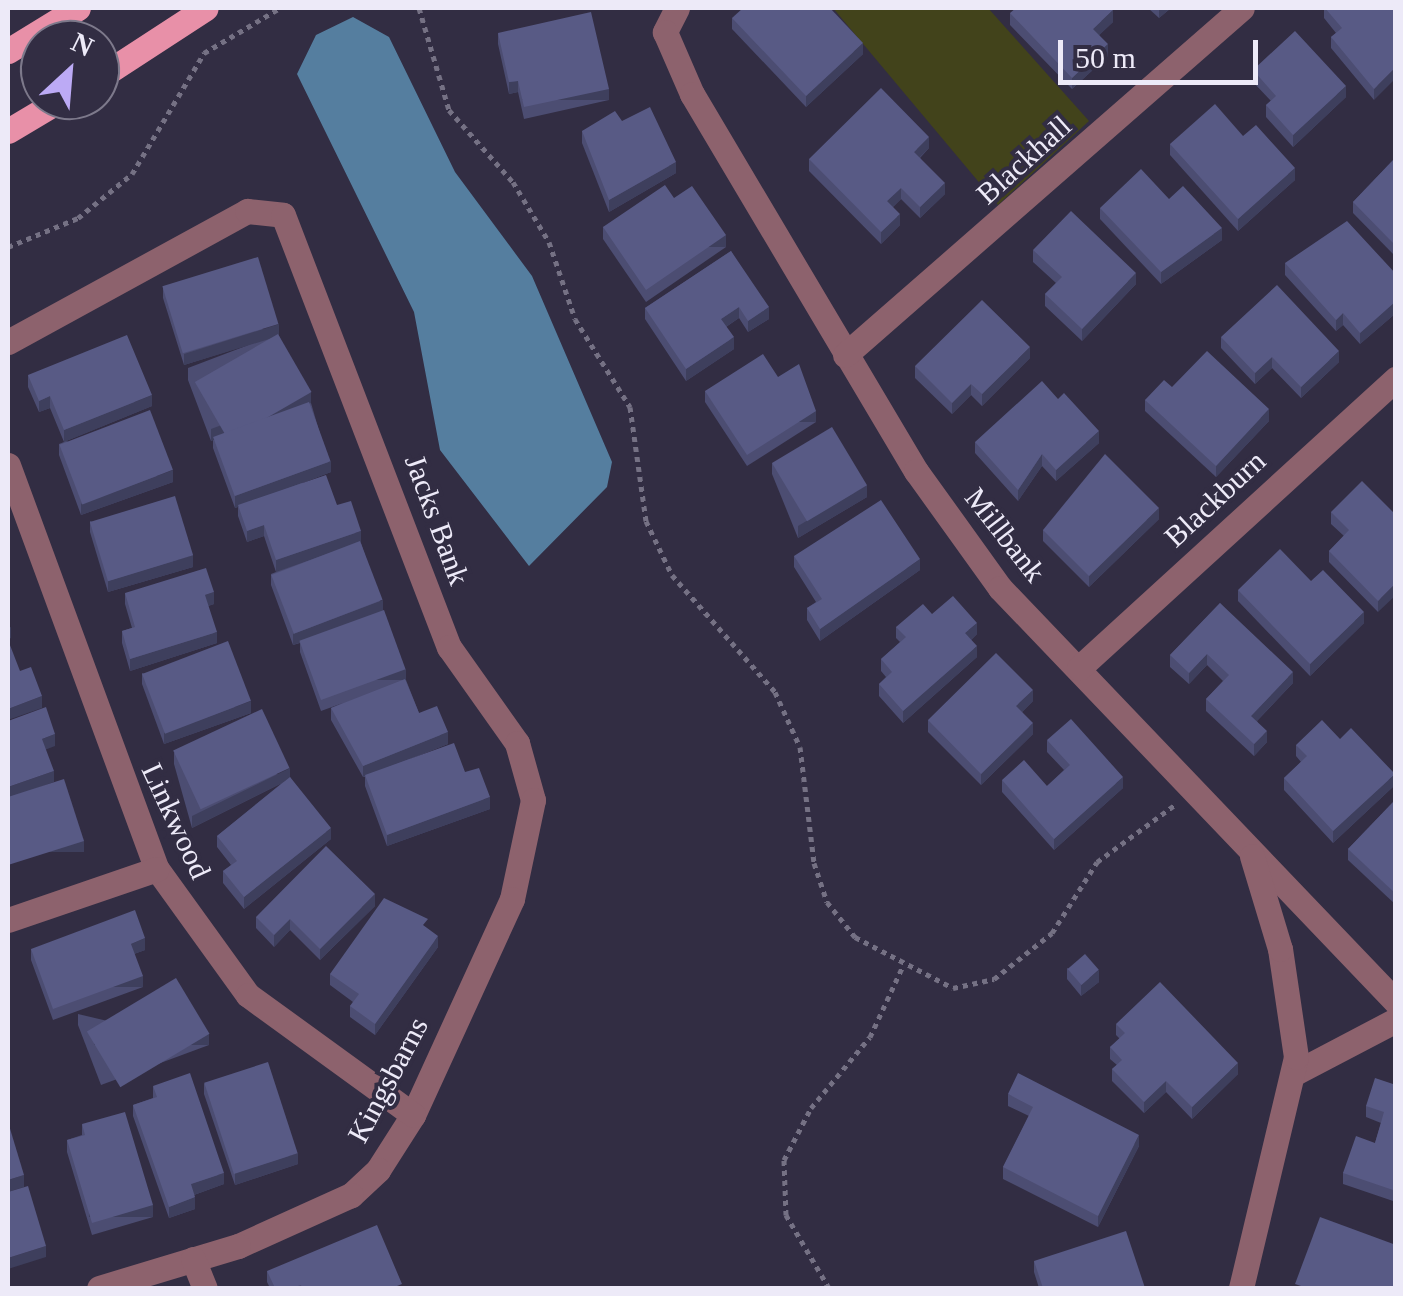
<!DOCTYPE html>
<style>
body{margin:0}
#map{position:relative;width:1403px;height:1296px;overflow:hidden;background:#322d43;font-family:Georgia,serif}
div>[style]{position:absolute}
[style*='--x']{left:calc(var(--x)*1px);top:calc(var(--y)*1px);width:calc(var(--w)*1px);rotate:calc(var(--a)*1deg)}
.green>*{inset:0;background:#42431b}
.water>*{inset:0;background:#557e9f}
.path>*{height:5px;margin-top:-2.5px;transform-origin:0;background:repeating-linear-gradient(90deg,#757184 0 5px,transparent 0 10px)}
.minor>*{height:25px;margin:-12.5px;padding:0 12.5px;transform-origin:12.5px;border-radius:12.5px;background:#8d626d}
.major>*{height:25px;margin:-12.5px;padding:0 12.5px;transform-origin:12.5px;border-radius:12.5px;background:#e890a8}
.wall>*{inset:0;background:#4c4d72}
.shaded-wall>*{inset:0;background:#3e3f5d;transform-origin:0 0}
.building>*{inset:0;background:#585a85;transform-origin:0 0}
span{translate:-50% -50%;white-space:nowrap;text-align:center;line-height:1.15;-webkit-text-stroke:8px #322d43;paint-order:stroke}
.street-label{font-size:30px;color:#edeaf8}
.frame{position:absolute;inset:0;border:10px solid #edeaf8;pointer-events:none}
.north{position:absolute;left:20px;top:20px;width:100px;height:100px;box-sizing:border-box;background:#322d43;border:2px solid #7d798b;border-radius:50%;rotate:26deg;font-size:28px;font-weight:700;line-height:40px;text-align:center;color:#edeaf8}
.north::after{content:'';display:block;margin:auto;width:35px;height:45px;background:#bcaaf5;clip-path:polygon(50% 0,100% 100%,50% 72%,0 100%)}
.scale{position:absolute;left:1058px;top:40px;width:200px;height:45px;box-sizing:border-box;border:5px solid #edeaf8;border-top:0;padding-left:12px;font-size:30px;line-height:35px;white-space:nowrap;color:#edeaf8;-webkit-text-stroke:8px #322d43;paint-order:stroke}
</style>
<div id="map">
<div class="green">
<div style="clip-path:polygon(833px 8px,988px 8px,1089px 121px,998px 205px)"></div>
</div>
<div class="water">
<div style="clip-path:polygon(353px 17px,389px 37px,455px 172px,532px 276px,612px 462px,607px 487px,529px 566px,440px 450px,414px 312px,297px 74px,316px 35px)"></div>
</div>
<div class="path">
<div style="--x:419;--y:8;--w:106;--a:73.6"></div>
<div style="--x:449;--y:110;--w:96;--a:48.4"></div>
<div style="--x:513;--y:182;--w:70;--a:59"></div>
<div style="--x:549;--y:242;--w:81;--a:71.3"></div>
<div style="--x:575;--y:319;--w:104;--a:58"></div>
<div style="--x:630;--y:407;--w:115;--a:82"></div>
<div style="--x:646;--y:521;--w:60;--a:64.3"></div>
<div style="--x:672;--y:575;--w:156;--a:48.6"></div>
<div style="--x:775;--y:692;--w:60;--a:65.6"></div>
<div style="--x:800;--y:747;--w:117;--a:83.1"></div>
<div style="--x:814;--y:863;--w:41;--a:71.6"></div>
<div style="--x:827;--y:902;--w:45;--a:51.3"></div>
<div style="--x:855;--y:937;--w:110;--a:27.5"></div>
<div style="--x:953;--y:988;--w:42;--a:-12.4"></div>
<div style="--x:994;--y:979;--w:74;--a:-38.4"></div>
<div style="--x:1052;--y:933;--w:84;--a:-57.6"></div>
<div style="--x:1097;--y:862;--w:98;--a:-36.3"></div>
<div style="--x:8;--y:247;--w:76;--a:-22.5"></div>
<div style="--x:78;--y:218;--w:70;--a:-39.2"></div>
<div style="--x:132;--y:174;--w:141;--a:-59.2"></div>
<div style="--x:204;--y:53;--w:88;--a:-30.6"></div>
<div style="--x:829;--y:1288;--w:85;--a:-120.5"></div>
<div style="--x:786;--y:1215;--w:55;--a:-92.1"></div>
<div style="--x:784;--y:1160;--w:59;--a:-62.6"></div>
<div style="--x:811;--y:1108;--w:92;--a:-50.3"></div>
<div style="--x:870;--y:1037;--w:76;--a:-65.1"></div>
</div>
<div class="minor">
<div style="--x:677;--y:8;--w:27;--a:117"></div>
<div style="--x:665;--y:32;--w:68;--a:66.5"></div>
<div style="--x:692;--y:94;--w:439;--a:59.3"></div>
<div style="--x:916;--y:471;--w:144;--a:54.3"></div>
<div style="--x:1000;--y:588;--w:573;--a:46.27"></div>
<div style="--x:8;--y:342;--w:273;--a:-28.7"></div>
<div style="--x:247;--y:211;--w:36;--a:6"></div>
<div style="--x:283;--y:215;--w:463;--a:69"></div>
<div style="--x:449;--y:647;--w:118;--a:54.7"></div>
<div style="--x:517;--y:743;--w:59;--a:74.3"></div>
<div style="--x:533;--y:800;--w:101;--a:102"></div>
<div style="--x:512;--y:899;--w:238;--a:114.6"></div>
<div style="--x:413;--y:1115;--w:65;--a:122.5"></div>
<div style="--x:378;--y:1170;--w:37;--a:137"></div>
<div style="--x:351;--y:1195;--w:124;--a:155.7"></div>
<div style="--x:238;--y:1246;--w:145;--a:163.2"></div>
<div style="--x:845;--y:355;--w:527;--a:-41.16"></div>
<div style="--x:8;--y:465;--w:431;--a:69.8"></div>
<div style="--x:157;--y:869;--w:155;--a:54.2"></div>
<div style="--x:248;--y:995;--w:204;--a:36"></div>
<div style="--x:1079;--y:668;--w:429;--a:-42.4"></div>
<div style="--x:8;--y:920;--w:157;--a:-18.9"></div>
<div style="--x:1293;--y:1074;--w:116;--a:-27.7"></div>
<div style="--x:193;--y:1259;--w:31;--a:68"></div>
<div style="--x:1241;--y:1288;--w:237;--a:-76.6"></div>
<div style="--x:1296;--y:1057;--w:109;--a:-98.4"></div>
<div style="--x:1280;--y:949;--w:97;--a:-106.8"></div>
</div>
<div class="major">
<div style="--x:8;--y:51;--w:82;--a:-31.6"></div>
<div style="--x:100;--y:77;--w:126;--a:-33.1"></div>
<div style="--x:8;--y:131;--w:61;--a:-30.8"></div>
</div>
<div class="wall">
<div style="clip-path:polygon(1148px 8px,1171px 8px,1159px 18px)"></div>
<div style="clip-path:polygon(1324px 8px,1396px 8px,1374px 100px,1331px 48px,1331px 37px,1336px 33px,1324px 18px)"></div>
<div style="clip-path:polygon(1010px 13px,1113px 22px,1099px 35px,1108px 56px,1072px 89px,1010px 25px)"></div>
<div style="clip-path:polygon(732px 18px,863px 54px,806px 107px,732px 29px)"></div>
<div style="clip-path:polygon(498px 33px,609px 100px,524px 119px,518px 92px,509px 94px,498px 44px)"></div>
<div style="clip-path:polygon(1253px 70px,1346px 97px,1293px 147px,1266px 117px,1266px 105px,1271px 101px,1253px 82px)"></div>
<div style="clip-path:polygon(622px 121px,676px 173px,609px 212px,582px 143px,582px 131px)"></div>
<div style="clip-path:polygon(1243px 136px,1295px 180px,1238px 231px,1170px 155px,1170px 144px)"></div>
<div style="clip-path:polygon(929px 148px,920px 158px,945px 194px,920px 218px,901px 199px,893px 207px,900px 225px,881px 244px,809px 171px,809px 159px)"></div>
<div style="clip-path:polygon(1396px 157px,1396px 254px,1394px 255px,1353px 213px,1353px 202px)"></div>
<div style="clip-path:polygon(674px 198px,726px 247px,646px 302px,603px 239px,603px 227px)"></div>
<div style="clip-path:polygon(1169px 199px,1222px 240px,1161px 284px,1100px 219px,1100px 208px)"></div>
<div style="clip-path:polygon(1033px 250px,1136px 284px,1082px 341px,1045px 306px,1045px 294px,1056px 283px,1033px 262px)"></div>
<div style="clip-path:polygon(731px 251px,769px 319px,748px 332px,739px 318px,726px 327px,734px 349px,686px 381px,645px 319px,645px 308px)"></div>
<div style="clip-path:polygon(1285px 263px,1396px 274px,1396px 313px,1360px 344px,1343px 325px,1336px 331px,1285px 275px)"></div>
<div style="clip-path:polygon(163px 287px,279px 336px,311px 403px,331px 472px,302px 483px,337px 505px,361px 543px,406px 680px,419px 713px,448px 744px,410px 759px,465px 772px,490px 809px,387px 846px,365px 786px,365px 777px,363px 777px,331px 720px,331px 708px,343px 703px,321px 711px,300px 652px,300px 643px,293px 645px,271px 585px,271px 574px,276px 572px,264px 536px,247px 542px,238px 516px,238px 507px,235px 508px,213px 448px,213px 440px,211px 441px,188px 380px,188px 368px,251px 344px,184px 365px,163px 298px)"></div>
<div style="clip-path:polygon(1221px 337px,1339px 362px,1301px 398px,1272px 368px,1255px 384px,1221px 348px)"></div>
<div style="clip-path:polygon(1030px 358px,982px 406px,971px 395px,952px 414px,915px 378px,915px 366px)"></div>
<div style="clip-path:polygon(28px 375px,152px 406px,66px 441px,173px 482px,81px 515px,59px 455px,59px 444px,64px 442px,50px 408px,39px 412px,28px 387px)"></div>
<div style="clip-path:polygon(778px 377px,816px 422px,747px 466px,705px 402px,705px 391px)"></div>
<div style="clip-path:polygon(1172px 387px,1269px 421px,1216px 477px,1145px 411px,1145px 400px)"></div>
<div style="clip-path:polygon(975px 442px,1099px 443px,1056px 481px,1042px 466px,1018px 501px,975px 453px)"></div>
<div style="clip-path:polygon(772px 463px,867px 497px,798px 538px,772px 474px)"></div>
<div style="clip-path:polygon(1331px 512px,1396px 515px,1378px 612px,1329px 562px,1329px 551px,1344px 536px,1331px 524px)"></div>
<div style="clip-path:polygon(1159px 519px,1089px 587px,1043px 541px,1043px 530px)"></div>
<div style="clip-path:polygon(90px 521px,193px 567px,108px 592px,90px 532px)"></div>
<div style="clip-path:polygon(794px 556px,920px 570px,820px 641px,807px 620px,807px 608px,816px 602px,794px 567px)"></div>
<div style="clip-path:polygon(1238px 590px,1364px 623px,1310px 676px,1238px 601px)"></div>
<div style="clip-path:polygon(125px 593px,214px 604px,208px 606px,217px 643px,130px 671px,122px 643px,122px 631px,132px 628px,125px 604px)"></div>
<div style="clip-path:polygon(1220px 603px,1293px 683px,1257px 721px,1267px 742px,1254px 756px,1206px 711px,1206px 699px,1223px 681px,1207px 665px,1189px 684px,1170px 667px,1170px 655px)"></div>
<div style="clip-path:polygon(932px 614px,977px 634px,971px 640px,977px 657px,903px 723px,879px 696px,879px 684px,886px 677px,881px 671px,881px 659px,900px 642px,896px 638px,896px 627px)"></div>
<div style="clip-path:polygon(142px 673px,251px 713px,164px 744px,142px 684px)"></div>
<div style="clip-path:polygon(1033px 701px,1022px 712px,1033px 734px,981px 785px,928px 732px,928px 720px)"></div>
<div style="clip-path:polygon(1340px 739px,1395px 785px,1333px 843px,1284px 790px,1284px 778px,1301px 762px,1296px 756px,1296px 745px)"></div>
<div style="clip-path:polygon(1047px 740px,1123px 788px,1054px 850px,1002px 792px,1002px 780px,1047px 786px,1064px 770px,1047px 752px)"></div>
<div style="clip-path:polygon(174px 753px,290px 777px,331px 839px,244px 909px,223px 883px,223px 871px,231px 865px,217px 847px,217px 836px,282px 783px,192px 828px,174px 764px)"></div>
<div style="clip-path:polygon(1396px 799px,1396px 905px,1348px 860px,1348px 849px)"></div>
<div style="clip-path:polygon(375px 906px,320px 960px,290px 930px,274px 947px,256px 928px,256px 917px)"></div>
<div style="clip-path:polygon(428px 929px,438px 947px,375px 1035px,350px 1017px,350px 1006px,353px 1002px,330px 985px,330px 974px)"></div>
<div style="clip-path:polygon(31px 949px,145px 950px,134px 954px,143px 987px,53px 1020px,31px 960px)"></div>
<div style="clip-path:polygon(1067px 968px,1099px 982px,1081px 996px,1067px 979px)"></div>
<div style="clip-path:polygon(78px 1014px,209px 1045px,101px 1085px,78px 1025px)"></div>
<div style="clip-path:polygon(1116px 1024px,1238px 1074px,1192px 1119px,1166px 1092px,1144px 1113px,1112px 1081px,1112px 1069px,1117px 1065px,1110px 1059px,1110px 1047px,1120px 1039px,1116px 1035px)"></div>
<div style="clip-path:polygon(204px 1083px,298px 1164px,235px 1185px,204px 1094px)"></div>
<div style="clip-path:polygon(1396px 1085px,1396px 1202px,1343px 1184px,1343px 1173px,1375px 1143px,1381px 1123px,1366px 1117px,1366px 1106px)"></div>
<div style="clip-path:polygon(153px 1086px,224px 1184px,194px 1195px,195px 1209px,169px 1218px,133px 1116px,133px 1105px,153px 1098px)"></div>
<div style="clip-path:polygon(1008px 1094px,1139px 1146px,1098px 1227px,1003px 1179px,1003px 1167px,1029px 1116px,1008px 1106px)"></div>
<div style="clip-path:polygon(82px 1124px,153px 1217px,92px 1235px,67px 1152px,67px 1140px,82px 1135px)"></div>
<div style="clip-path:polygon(1034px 1261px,1145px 1288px,1039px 1288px,1034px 1272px)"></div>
<div style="clip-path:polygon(267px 1271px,402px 1288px,270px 1288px,267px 1282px)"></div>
</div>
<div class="shaded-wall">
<div style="clip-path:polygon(1159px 8px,1171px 8px,1159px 18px)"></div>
<div style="clip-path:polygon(1113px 10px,1113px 22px,1093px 41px,1093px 29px)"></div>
<div style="clip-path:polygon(863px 43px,863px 54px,806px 107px,806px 96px)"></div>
<div style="clip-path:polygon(1108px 44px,1108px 56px,1072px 89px,1072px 78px)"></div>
<div style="clip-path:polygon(1396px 67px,1396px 78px,1374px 100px,1374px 89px)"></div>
<div style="clip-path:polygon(518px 81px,518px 92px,509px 94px,509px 82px)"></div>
<div style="clip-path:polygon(1346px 86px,1346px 97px,1293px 147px,1293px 135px)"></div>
<div style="left:609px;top:89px;width:11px;height:87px;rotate:90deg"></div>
<div style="clip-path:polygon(929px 137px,929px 148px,914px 163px,914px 152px)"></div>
<div style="clip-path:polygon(676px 162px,676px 173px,609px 212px,609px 200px)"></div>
<div style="clip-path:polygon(1295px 168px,1295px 180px,1238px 231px,1238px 219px)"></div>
<div style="clip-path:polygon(945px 183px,945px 194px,920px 218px,920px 207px)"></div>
<div style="clip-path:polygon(901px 188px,901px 199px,887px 212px,887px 201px)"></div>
<div style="clip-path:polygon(900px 214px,900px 225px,881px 244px,881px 232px)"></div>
<div style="clip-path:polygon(1222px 228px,1222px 240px,1161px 284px,1161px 272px)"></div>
<div style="left:726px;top:235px;width:12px;height:97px;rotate:90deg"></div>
<div style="clip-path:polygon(1136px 273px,1136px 284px,1082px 341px,1082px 329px)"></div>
<div style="clip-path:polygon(1396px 301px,1396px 313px,1360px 344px,1360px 333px)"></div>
<div style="clip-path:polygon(739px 307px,739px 318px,721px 330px,721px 319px)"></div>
<div style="clip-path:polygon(769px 307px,769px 319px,748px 332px,748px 321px)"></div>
<div style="clip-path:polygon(1343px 313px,1343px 325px,1336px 331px,1336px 320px)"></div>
<div style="clip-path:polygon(279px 324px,279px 336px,184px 365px,184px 354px)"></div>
<div style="clip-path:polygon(734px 337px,734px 349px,686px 381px,686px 369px)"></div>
<div style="clip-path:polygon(1030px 347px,1030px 358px,982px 406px,982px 394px)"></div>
<div style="clip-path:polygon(1339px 351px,1339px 362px,1301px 398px,1301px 387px)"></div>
<div style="clip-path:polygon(1272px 357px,1272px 368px,1255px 384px,1255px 373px)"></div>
<div style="clip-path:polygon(971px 384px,971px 395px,952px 414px,952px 403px)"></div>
<div style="clip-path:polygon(311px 392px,311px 403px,211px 441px,211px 429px)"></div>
<div style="clip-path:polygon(152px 395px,152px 406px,64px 442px,64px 430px)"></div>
<div style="clip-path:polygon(50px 396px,50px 408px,39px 412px,39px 401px)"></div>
<div style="clip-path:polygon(1269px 409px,1269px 421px,1216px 477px,1216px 466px)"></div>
<div style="left:816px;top:411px;width:11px;height:82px;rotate:90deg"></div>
<div style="clip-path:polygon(1099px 431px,1099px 443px,1056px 481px,1056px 470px)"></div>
<div style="clip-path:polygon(1042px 454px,1042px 466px,1018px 501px,1018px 490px)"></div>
<div style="clip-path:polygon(331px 461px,331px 472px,235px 508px,235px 496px)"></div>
<div style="clip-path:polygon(173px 470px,173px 482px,81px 515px,81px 504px)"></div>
<div style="clip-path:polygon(867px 485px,867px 497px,798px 538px,798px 526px)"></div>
<div style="clip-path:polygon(1159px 508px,1159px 519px,1089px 587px,1089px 576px)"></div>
<div style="clip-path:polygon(264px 525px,264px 536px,247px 542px,247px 531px)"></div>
<div style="clip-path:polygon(361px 531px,361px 542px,276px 572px,276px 560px)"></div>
<div style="clip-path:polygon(193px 555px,193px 567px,108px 592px,108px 581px)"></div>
<div style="clip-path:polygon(920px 559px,920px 570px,820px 641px,820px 629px)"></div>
<div style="clip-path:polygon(1396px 583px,1396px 595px,1378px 612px,1378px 601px)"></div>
<div style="clip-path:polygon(214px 592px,214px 604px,205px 607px,205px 595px)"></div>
<div style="clip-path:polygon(383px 600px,383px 612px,293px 645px,293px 634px)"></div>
<div style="clip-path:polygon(1364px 612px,1364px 623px,1310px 676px,1310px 664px)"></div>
<div style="clip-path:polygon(977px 623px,977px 634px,965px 645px,965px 633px)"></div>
<div style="clip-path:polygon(11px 627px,11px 638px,8px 640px,8px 628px)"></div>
<div style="clip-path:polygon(217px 632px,217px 643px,130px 671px,130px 659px)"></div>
<div style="clip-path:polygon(977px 646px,977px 657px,903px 723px,903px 711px)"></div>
<div style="clip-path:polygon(1207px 654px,1207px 665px,1189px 684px,1189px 673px)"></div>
<div style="left:406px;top:669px;width:11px;height:90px;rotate:90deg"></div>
<div style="clip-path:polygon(1293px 672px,1293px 683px,1251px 727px,1251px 716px)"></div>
<div style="clip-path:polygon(1033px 690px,1033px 701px,1016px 718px,1016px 706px)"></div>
<div style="clip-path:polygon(42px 696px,42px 708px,8px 720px,8px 709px)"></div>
<div style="clip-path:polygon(251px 701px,251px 713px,164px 744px,164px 733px)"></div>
<div style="clip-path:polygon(1033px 723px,1033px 734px,981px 785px,981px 774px)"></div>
<div style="clip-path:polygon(1267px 731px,1267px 742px,1254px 756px,1254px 744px)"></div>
<div style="clip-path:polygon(448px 732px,448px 744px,363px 777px,363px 766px)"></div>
<div style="clip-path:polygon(55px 734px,55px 746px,42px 751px,42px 739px)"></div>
<div style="clip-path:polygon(290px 768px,290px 779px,192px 828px,192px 816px)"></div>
<div style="clip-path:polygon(54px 771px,54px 782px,8px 799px,8px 787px)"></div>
<div style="clip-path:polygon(1395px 774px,1395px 785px,1333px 843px,1333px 831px)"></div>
<div style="clip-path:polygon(1123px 777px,1123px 788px,1054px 850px,1054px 839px)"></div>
<div style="clip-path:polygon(490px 797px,490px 809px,387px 846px,387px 835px)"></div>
<div style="clip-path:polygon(331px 828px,331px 839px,244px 909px,244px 897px)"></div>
<div style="left:84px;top:841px;width:11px;height:80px;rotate:90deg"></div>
<div style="clip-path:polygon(375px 894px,375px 906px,320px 960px,320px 949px)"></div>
<div style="clip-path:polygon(290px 919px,290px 930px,274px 947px,274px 935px)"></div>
<div style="clip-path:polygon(438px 936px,438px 947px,375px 1035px,375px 1024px)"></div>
<div style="clip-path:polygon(145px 938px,145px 950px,131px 955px,131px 944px)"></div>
<div style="clip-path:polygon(1099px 970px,1099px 982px,1081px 996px,1081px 985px)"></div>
<div style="left:143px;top:976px;width:11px;height:96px;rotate:90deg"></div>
<div style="left:209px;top:1034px;width:11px;height:115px;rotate:90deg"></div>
<div style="clip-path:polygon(1238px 1063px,1238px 1074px,1192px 1119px,1192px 1107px)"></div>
<div style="clip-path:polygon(1166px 1081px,1166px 1092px,1144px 1113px,1144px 1102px)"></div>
<div style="clip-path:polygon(1139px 1135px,1139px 1146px,1098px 1227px,1098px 1216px)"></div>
<div style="clip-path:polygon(298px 1153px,298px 1164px,235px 1185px,235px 1173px)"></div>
<div style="clip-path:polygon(224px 1173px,224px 1184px,191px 1196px,191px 1184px)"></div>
<div style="clip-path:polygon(24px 1175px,24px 1187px,8px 1192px,8px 1180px)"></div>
<div style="clip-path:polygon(195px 1197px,195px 1209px,169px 1218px,169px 1207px)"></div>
<div style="left:153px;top:1205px;width:12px;height:64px;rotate:90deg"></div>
<div style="clip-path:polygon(46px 1246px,46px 1257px,8px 1269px,8px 1258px)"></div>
</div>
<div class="building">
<div style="clip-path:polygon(743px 8px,830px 8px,863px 43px,806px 96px,732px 18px)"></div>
<div style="clip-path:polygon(1016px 8px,1111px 8px,1113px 10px,1093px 29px,1108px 44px,1072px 78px,1010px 13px)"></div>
<div style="clip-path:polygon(1325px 8px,1396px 8px,1396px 67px,1374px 89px,1331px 37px,1342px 28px)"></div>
<div style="clip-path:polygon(591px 12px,609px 89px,524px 107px,518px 81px,509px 82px,498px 33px)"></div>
<div style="clip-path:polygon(1295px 31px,1346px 86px,1293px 135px,1266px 105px,1276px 96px,1253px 70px)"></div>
<div style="clip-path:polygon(881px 88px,929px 137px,914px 152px,945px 183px,920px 207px,901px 188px,887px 201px,900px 214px,881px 232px,809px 159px)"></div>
<div style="clip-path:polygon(1215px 104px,1243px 136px,1256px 125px,1295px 168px,1238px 219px,1170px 144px)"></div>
<div style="clip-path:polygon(650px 107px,676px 162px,609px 200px,582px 131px,615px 111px,622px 121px)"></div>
<div style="clip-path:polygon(1396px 157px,1396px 242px,1394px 244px,1353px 202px)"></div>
<div style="clip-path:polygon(1141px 169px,1169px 199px,1183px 186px,1222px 228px,1161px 272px,1100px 208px)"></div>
<div style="clip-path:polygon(665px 185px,674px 198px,692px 186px,726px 235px,646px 290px,603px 227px)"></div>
<div style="clip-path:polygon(1071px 211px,1136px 273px,1082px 329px,1045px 294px,1062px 277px,1033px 250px)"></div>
<div style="clip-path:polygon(1347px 221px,1396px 274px,1396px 301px,1360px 333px,1343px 313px,1336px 320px,1285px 263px)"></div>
<div style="clip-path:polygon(731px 251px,769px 307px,748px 321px,739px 307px,721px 319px,734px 337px,686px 369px,645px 308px)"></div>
<div style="left:258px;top:257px;width:70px;height:100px;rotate:73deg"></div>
<div style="clip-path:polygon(1277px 285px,1339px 351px,1301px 387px,1272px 357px,1255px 373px,1221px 337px)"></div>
<div style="clip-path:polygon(982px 300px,1030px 347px,982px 394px,971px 384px,952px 403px,915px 366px)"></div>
<div style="left:278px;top:334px;width:67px;height:96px;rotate:60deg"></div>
<div style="clip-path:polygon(127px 335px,152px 395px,64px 430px,50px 396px,39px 401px,28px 375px)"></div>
<div style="clip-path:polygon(1207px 351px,1269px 409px,1216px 466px,1145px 400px,1164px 380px,1172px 387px)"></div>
<div style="clip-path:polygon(763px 354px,778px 377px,799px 364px,816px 411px,747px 455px,705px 391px)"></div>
<div style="clip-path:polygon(1042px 381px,1058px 399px,1064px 393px,1099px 431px,1056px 470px,1042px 454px,1018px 490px,975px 442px)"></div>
<div style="left:309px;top:402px;width:63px;height:102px;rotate:70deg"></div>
<div style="left:150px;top:410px;width:64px;height:97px;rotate:69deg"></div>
<div style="left:832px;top:427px;width:68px;height:70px;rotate:59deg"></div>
<div style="clip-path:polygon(1105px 454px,1159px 508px,1089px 576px,1043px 530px)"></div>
<div style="clip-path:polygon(326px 475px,337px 505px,351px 501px,361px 531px,276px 560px,264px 525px,247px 531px,238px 505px)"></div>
<div style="clip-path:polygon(1362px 481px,1396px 515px,1396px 583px,1378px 601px,1329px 551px,1349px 530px,1331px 512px)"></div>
<div style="left:175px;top:496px;width:62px;height:89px;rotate:73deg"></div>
<div style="clip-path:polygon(881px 500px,920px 559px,820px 629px,807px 608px,822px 599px,794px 556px)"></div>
<div style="left:360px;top:541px;width:63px;height:95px;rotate:69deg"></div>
<div style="clip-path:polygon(1280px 549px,1311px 581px,1323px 570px,1364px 612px,1310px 664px,1238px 590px)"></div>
<div style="clip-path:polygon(206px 568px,214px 592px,205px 595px,217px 632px,130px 659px,122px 631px,135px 627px,125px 593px)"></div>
<div style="clip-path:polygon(953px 596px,977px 623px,965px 633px,977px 646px,903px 711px,879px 684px,892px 672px,881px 659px,906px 637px,896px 627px,923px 604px,932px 614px)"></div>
<div style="clip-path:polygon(1220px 603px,1293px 672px,1251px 716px,1267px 731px,1254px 744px,1206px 699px,1229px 675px,1207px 654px,1189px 673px,1170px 655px)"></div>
<div style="left:384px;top:610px;width:63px;height:90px;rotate:70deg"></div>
<div style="clip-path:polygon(8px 640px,20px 671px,31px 667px,42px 696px,8px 709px)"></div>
<div style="left:228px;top:641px;width:64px;height:92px;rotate:69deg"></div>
<div style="clip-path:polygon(996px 653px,1033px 690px,1016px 706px,1033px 723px,981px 774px,928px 720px)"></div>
<div style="clip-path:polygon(405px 679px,419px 713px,437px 706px,448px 732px,363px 766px,331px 708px)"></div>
<div style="clip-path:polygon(46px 707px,55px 734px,42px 739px,54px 771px,8px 787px,8px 721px)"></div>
<div style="left:262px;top:709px;width:65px;height:98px;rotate:65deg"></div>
<div style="clip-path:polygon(1071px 719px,1123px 777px,1054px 839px,1002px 780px,1024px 760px,1047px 786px,1070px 765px,1047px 740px)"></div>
<div style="clip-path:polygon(1322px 720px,1340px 739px,1351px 728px,1395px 774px,1333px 831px,1284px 778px,1307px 756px,1296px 745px)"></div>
<div style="clip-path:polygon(454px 743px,465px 772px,479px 768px,490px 797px,387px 835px,365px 775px)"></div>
<div style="clip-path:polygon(290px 777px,331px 828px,244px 897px,223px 871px,237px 861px,217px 836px)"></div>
<div style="clip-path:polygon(64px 779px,84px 841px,8px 865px,8px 797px)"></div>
<div style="clip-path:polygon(1396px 799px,1396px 894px,1348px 849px)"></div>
<div style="clip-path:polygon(326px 846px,375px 894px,320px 949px,290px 919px,274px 935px,256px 917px)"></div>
<div style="clip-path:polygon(384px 898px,428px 919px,423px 925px,438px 936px,375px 1024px,350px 1006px,359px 994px,330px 974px)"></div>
<div style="clip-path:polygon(135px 910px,145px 938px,131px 944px,143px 976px,53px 1009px,31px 949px)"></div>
<div style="left:1085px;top:954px;width:21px;height:23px;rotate:49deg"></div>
<div style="left:176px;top:978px;width:65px;height:104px;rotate:59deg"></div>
<div style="clip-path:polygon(1160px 982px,1238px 1063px,1192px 1107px,1166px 1081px,1144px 1102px,1112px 1069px,1122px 1060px,1110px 1047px,1125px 1033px,1116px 1024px)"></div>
<div style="left:268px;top:1062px;width:96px;height:67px;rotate:72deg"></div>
<div style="clip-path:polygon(190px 1073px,224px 1173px,191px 1184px,195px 1197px,169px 1207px,133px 1105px,157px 1097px,153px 1086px)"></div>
<div style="clip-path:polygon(1018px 1073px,1139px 1135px,1098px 1216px,1003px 1167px,1033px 1107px,1008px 1094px)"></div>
<div style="clip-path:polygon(1375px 1078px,1396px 1085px,1396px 1191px,1343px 1173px,1356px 1136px,1375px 1143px,1384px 1112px,1366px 1106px)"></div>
<div style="clip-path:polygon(125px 1112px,153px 1205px,92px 1223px,67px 1140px,85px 1135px,82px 1124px)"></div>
<div style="clip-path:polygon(8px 1122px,24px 1175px,8px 1180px)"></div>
<div style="clip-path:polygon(28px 1186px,46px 1246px,8px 1258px,8px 1192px)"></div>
<div style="clip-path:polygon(1320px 1217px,1396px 1245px,1396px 1283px,1394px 1288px,1307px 1288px,1295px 1284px)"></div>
<div style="clip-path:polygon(377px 1225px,402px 1284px,392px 1288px,302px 1288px,301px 1285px,291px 1288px,275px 1288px,267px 1271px)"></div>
<div style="clip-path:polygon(1126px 1231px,1145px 1288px,1043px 1288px,1034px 1261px)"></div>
</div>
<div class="street-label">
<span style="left:1024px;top:160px;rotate:-42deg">Blackhall</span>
<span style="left:1215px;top:499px;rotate:-43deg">Blackburn</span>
<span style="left:437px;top:520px;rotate:70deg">Jacks Bank</span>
<span style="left:1005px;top:535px;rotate:52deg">Millbank</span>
<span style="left:176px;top:821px;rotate:65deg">Linkwood</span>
<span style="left:388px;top:1080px;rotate:-62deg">Kingsbarns</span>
</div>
<div class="frame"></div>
<div class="north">N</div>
<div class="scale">50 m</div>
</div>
